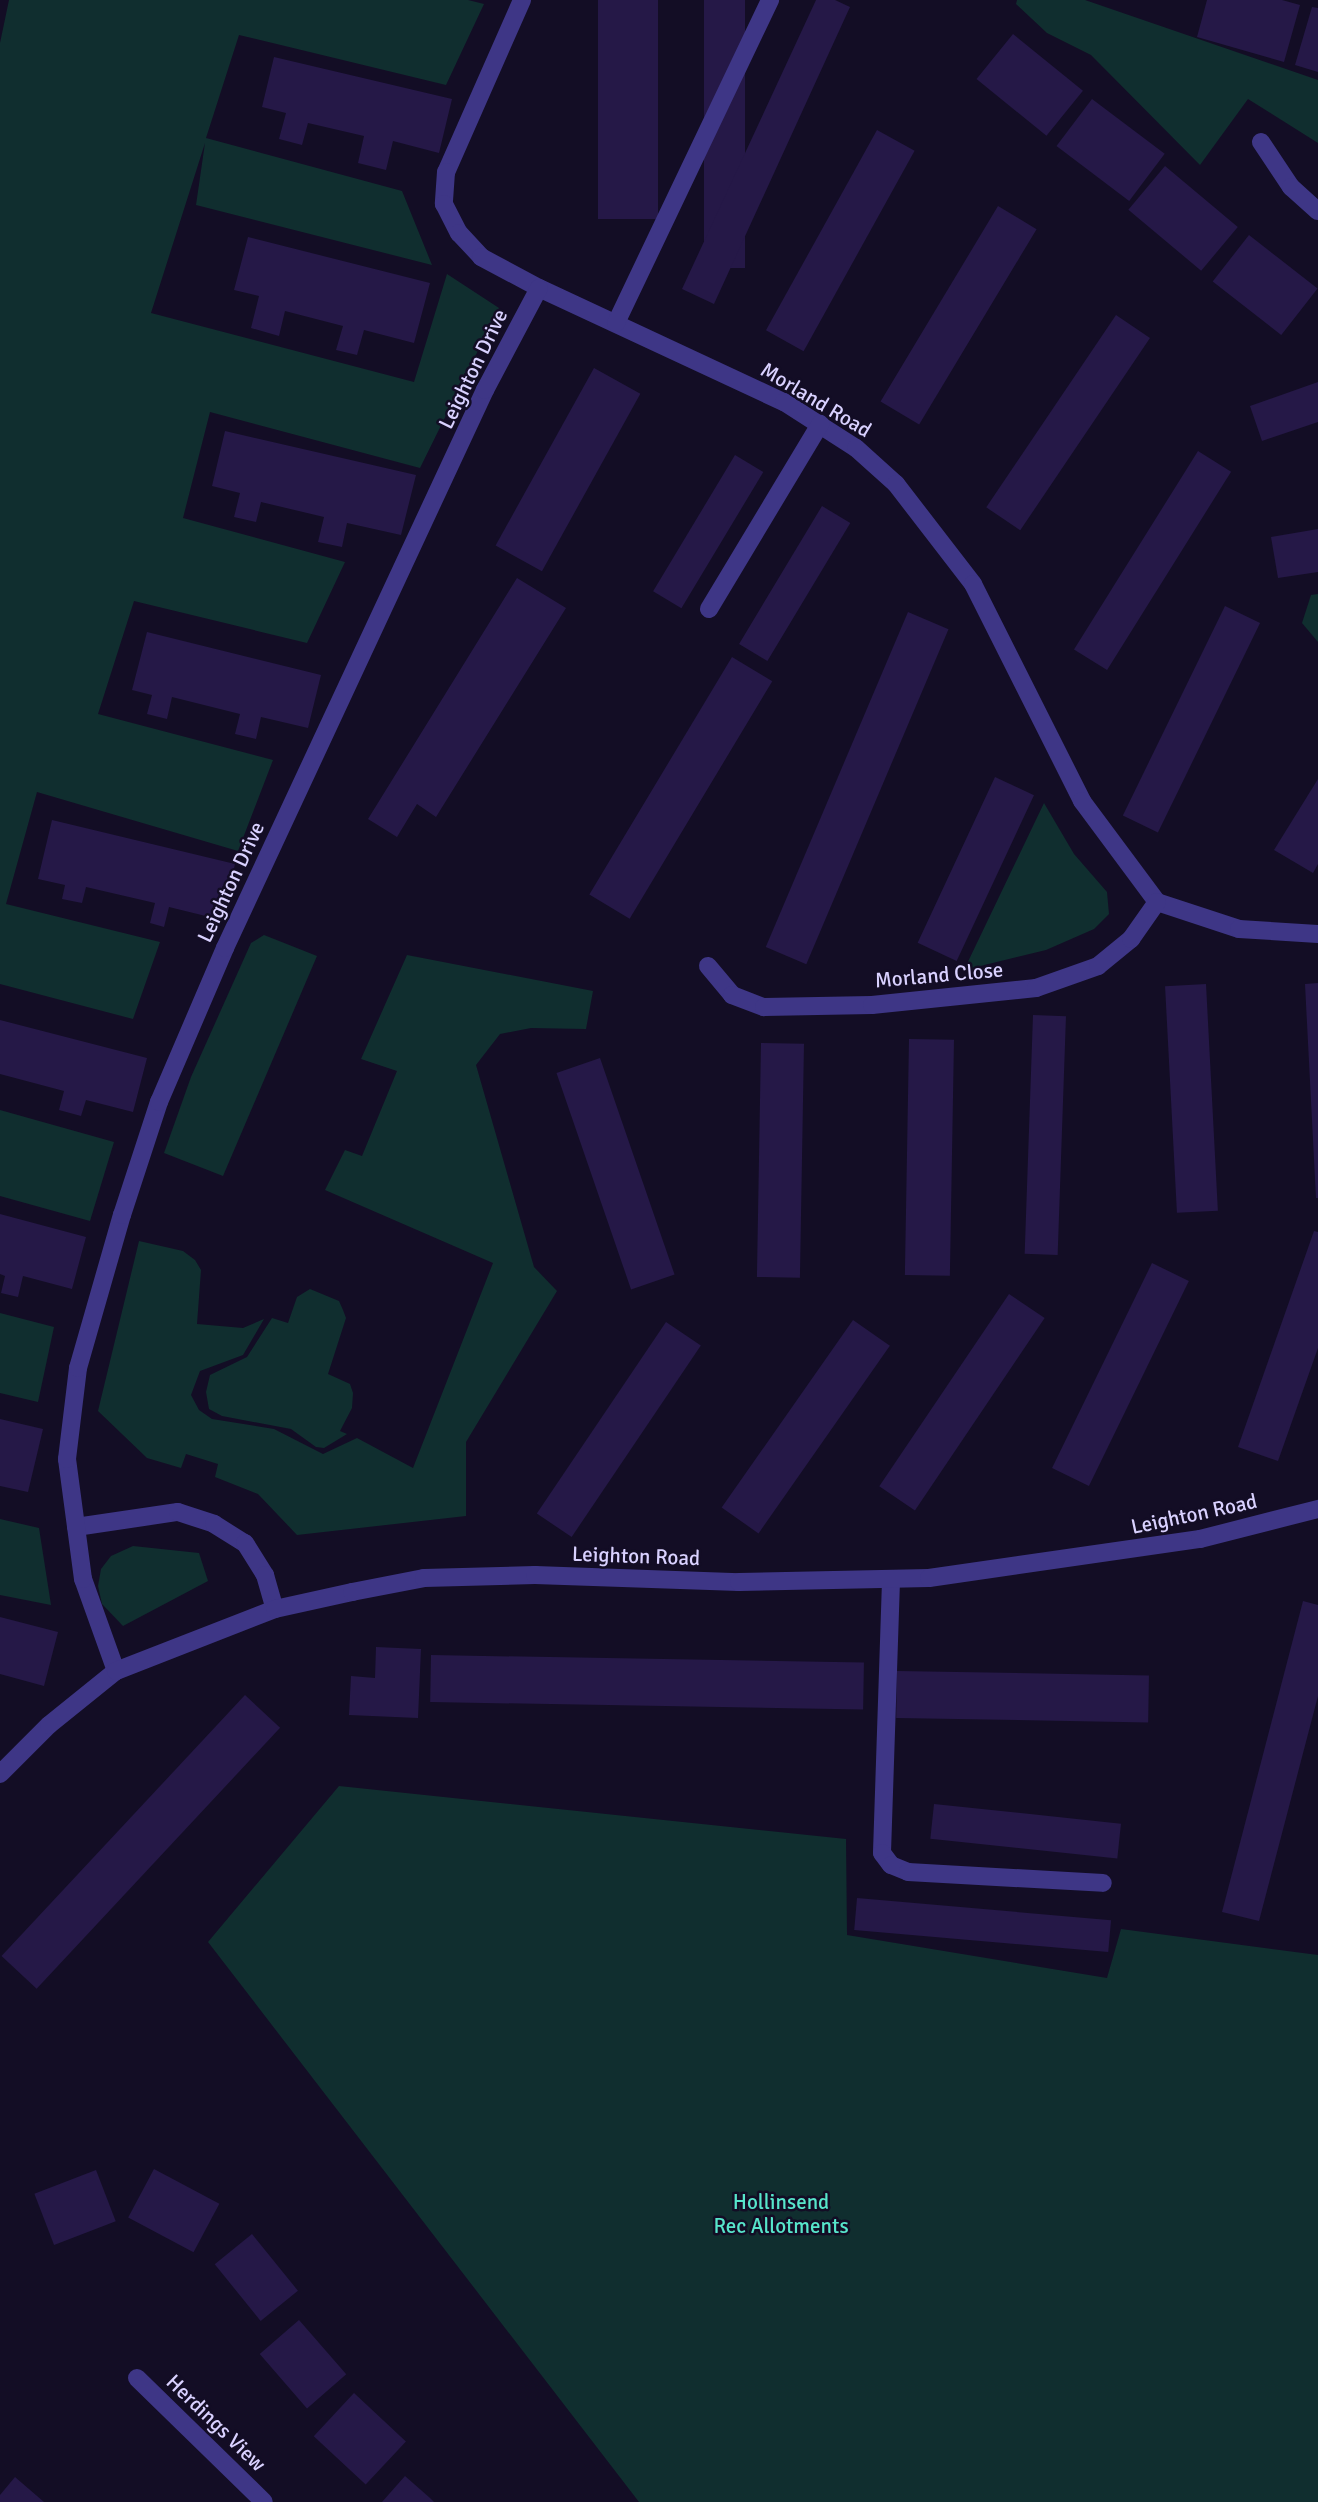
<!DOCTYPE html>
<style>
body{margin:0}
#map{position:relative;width:1318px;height:2502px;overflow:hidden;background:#130d25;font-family:Signika,sans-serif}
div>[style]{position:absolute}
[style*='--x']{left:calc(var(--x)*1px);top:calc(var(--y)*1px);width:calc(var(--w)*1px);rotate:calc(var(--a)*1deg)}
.green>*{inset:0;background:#102e2f}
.building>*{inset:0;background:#251847;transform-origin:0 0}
.minor>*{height:18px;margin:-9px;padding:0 9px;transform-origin:9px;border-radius:9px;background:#3e3686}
span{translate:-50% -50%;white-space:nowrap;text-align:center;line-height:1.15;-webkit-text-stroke:5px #130d25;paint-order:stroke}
.street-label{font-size:21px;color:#d9d1ff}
.park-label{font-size:21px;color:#57e5cb}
</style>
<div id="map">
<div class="green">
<div style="clip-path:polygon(9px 0,468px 0,484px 4px,446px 85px,239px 35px,206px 138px,402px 191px,432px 265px,196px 205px,205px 143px,151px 313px,414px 382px,447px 274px,499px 308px,420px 468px,210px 412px,183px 518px,345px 562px,307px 643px,134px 601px,98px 714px,273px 760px,238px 851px,37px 792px,6px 904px,160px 942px,133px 1019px,0 984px,0 43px)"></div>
<div style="clip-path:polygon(1017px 0,1085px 0,1318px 80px,1318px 143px,1248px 99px,1200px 165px,1091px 55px,1047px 33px,1016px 4px)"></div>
<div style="clip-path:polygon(1318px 594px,1318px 642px,1302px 623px,1311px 595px)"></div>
<div style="clip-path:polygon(1044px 803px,1074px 854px,1107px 892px,1109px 914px,1094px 929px,1046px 950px,964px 970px)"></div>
<div style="clip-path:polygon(264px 935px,317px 956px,223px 1176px,164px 1153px,191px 1077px,251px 943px)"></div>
<div style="clip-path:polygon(407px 955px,593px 991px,586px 1029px,531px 1028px,500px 1034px,476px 1065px,534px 1267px,557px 1291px,466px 1442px,466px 1516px,297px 1535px,258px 1494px,215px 1477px,218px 1464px,186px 1454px,181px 1468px,147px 1458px,98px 1411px,139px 1241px,183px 1251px,195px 1260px,201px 1270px,197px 1324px,243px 1328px,264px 1319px,243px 1355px,200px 1371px,191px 1395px,199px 1410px,212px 1419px,274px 1429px,323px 1454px,357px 1438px,413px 1468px,493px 1263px,325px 1190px,345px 1150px,362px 1156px,397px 1071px,361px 1059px)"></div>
<div style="clip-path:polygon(0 1110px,114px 1142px,90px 1221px,0 1196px)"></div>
<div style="clip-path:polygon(310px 1289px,339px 1301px,343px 1310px,346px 1318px,328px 1374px,350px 1384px,353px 1393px,352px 1408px,340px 1431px,347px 1434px,324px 1448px,316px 1447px,291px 1429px,222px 1416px,209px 1409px,206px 1392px,210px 1375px,247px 1357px,272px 1318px,288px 1323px,297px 1297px)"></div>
<div style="clip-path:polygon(0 1313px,54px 1327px,38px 1402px,0 1393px)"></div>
<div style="clip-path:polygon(0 1519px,39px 1528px,51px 1605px,0 1595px)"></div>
<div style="clip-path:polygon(133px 1546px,199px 1553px,208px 1581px,123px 1626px,102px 1604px,98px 1586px,101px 1569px,111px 1556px)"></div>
<div style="clip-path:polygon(339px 1786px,846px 1839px,847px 1935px,1107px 1978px,1121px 1929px,1318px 1955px,1318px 2502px,639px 2502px,208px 1942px)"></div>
</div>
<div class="building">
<div style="left:598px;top:0;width:60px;height:219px"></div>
<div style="left:704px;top:0;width:41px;height:268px"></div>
<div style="clip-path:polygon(816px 0,835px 0,850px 7px,714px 304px,682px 289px)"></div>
<div style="clip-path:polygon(1207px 0,1282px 0,1300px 5px,1284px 62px,1197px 37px)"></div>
<div style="clip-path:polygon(1312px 7px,1318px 8px,1318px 72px,1295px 65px)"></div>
<div style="left:1013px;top:34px;width:90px;height:58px;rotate:39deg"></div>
<div style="clip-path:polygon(274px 57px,452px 99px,439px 153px,393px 141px,386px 170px,358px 163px,364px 136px,308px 123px,302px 145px,279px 139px,286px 113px,262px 107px)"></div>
<div style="left:1092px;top:99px;width:91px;height:59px;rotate:37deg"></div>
<div style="left:877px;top:130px;width:43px;height:229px;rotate:29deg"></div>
<div style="left:1165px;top:166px;width:95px;height:57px;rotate:40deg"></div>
<div style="left:998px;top:206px;width:45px;height:228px;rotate:31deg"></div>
<div style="left:1249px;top:235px;width:87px;height:59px;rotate:38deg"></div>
<div style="clip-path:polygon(248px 237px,430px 283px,414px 343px,364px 330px,357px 355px,336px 350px,343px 326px,285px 311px,279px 336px,251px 328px,259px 296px,234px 290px)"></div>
<div style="left:1116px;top:315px;width:41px;height:232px;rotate:34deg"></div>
<div style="left:594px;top:368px;width:53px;height:203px;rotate:29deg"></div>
<div style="clip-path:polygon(1318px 382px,1318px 422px,1262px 441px,1250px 406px)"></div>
<div style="clip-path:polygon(225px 431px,416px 475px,401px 535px,347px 523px,342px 547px,318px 542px,324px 517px,261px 502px,256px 522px,234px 517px,240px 493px,212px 486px)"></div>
<div style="left:1198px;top:451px;width:39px;height:234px;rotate:32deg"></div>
<div style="left:735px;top:455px;width:33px;height:159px;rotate:31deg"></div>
<div style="left:822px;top:506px;width:33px;height:161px;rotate:31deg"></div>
<div style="clip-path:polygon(1318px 529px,1318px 572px,1278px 578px,1271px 537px)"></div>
<div style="clip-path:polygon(517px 578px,566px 608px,436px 817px,417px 804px,397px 837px,368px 819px)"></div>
<div style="left:1225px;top:606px;width:39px;height:233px;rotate:26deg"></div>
<div style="left:908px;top:612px;width:44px;height:364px;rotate:23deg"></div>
<div style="clip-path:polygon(147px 632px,321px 675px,308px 728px,261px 717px,256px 739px,235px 734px,240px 714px,172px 697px,167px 719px,147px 714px,152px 695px,132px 690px)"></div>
<div style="left:732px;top:657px;width:47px;height:277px;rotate:31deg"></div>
<div style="left:995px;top:777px;width:43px;height:183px;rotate:25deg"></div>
<div style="clip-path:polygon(1318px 779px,1318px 864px,1313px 873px,1274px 850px)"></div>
<div style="clip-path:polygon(52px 820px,235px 864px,222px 920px,169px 907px,164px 927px,150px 923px,155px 903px,86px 887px,82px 903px,62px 899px,65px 885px,38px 879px)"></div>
<div style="clip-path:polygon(1318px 983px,1318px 1198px,1316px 1198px,1305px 984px)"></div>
<div style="left:1206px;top:984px;width:227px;height:41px;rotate:87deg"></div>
<div style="left:1033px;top:1015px;width:33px;height:239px;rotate:2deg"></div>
<div style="clip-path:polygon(0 1020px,147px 1058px,133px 1112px,86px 1100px,81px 1116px,59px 1110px,64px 1091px,0 1074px)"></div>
<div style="left:909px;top:1039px;width:45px;height:236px;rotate:1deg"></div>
<div style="left:761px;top:1043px;width:43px;height:234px;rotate:1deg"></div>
<div style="left:600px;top:1058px;width:229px;height:46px;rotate:71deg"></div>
<div style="clip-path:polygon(0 1214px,86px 1237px,72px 1289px,23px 1276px,18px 1297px,1px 1293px,5px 1276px,0 1274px)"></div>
<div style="clip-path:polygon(1314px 1231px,1318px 1232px,1318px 1348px,1278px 1461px,1238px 1447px)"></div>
<div style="left:1152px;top:1263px;width:41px;height:228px;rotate:26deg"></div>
<div style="left:1009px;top:1294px;width:43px;height:232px;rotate:34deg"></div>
<div style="left:853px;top:1320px;width:45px;height:229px;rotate:35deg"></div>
<div style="left:666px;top:1322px;width:42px;height:231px;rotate:34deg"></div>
<div style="clip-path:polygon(0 1419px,43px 1429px,28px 1492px,0 1486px)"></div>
<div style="clip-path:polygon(1303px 1601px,1318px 1605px,1318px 1696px,1259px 1921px,1222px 1912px)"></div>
<div style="clip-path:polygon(0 1617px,58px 1632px,44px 1686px,0 1674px)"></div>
<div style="clip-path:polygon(376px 1647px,421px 1649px,418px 1718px,349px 1715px,351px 1676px,375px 1678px)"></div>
<div style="left:431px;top:1655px;width:433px;height:47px;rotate:1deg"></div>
<div style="left:897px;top:1671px;width:252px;height:47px;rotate:1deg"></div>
<div style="left:245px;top:1695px;width:48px;height:357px;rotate:43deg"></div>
<div style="left:934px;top:1804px;width:188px;height:35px;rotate:6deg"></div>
<div style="left:857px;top:1898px;width:255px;height:32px;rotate:5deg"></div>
<div style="left:154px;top:2169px;width:74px;height:55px;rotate:28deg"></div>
<div style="left:96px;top:2170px;width:55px;height:66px;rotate:69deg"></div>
<div style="left:252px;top:2234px;width:73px;height:48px;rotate:51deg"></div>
<div style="left:299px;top:2320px;width:72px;height:52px;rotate:49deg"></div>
<div style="left:354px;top:2393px;width:71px;height:59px;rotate:43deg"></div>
<div style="clip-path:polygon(405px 2476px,430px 2498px,434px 2502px,382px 2502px)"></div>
<div style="clip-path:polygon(15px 2477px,44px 2502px,0 2502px,0 2495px)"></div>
</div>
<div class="minor">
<div style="--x:522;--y:0;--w:188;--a:113.8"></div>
<div style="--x:446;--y:172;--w:32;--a:94"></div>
<div style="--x:444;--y:204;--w:33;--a:63"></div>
<div style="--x:459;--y:233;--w:33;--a:47"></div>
<div style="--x:481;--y:257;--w:66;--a:28.1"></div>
<div style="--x:539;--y:288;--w:270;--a:25"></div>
<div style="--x:784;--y:402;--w:85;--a:32.6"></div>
<div style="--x:856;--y:448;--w:54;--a:42"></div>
<div style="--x:896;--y:484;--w:126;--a:52.4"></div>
<div style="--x:973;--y:584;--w:243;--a:63.3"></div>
<div style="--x:1082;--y:801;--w:126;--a:53.4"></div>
<div style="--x:1157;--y:902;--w:86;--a:18.2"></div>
<div style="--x:1239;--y:929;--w:79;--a:3.6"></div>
<div style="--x:1261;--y:142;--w:54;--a:56.3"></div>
<div style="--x:1291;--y:187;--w:36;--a:42"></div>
<div style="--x:616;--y:323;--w:358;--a:-64.5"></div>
<div style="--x:709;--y:609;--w:216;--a:-59"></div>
<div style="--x:708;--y:966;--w:38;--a:50"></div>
<div style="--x:732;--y:995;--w:34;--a:21"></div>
<div style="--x:764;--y:1007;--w:108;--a:-1.1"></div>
<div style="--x:872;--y:1005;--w:165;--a:-5.9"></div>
<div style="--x:1036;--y:988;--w:66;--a:-19.5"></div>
<div style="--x:1098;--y:966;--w:43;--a:-39.3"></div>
<div style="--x:1131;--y:939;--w:45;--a:-54.9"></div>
<div style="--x:76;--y:1527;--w:103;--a:-8.4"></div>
<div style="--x:178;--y:1512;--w:38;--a:18"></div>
<div style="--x:214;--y:1524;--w:36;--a:32"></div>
<div style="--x:245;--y:1543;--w:38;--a:58"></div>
<div style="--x:265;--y:1575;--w:35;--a:74"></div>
<div style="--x:891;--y:1581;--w:272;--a:91.9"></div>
<div style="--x:882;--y:1853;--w:15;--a:53"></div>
<div style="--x:891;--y:1865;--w:18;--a:22"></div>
<div style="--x:908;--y:1872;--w:195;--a:3.2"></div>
<div style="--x:116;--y:1671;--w:98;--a:-109.7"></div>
<div style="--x:83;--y:1579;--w:121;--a:-97.6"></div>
<div style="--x:67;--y:1459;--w:92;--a:-83.1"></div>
<div style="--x:78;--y:1368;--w:159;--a:-74"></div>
<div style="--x:122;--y:1215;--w:119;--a:-71.9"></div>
<div style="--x:159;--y:1102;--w:168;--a:-66.8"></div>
<div style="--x:225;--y:948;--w:616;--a:-65.02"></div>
<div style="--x:485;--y:390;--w:115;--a:-62.1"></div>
<div style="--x:0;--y:1774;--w:69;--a:-45"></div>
<div style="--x:49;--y:1725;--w:86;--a:-38.9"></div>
<div style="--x:116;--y:1671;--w:171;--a:-21.3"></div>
<div style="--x:275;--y:1609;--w:79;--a:-12.4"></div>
<div style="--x:352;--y:1592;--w:73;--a:-11"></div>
<div style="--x:424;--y:1578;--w:111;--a:-1.5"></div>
<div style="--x:535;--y:1575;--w:204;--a:2"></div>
<div style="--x:739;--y:1582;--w:190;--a:-1.2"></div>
<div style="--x:929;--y:1578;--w:274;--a:-8.2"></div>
<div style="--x:1200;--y:1539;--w:122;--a:-14.3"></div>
<div style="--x:137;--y:2378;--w:177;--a:44.3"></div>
</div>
<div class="street-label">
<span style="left:473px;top:369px;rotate:-64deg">Leighton Drive</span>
<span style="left:816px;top:400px;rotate:31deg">Morland Road</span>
<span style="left:231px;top:882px;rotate:-65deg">Leighton Drive</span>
<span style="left:939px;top:975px;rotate:-5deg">Morland Close</span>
<span style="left:1194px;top:1514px;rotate:-12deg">Leighton Road</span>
<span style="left:636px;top:1556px;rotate:2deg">Leighton Road</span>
<span style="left:216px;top:2423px;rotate:44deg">Herdings View</span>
</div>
<div class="park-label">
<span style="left:781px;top:2214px">Hollinsend<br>Rec Allotments</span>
</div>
</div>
